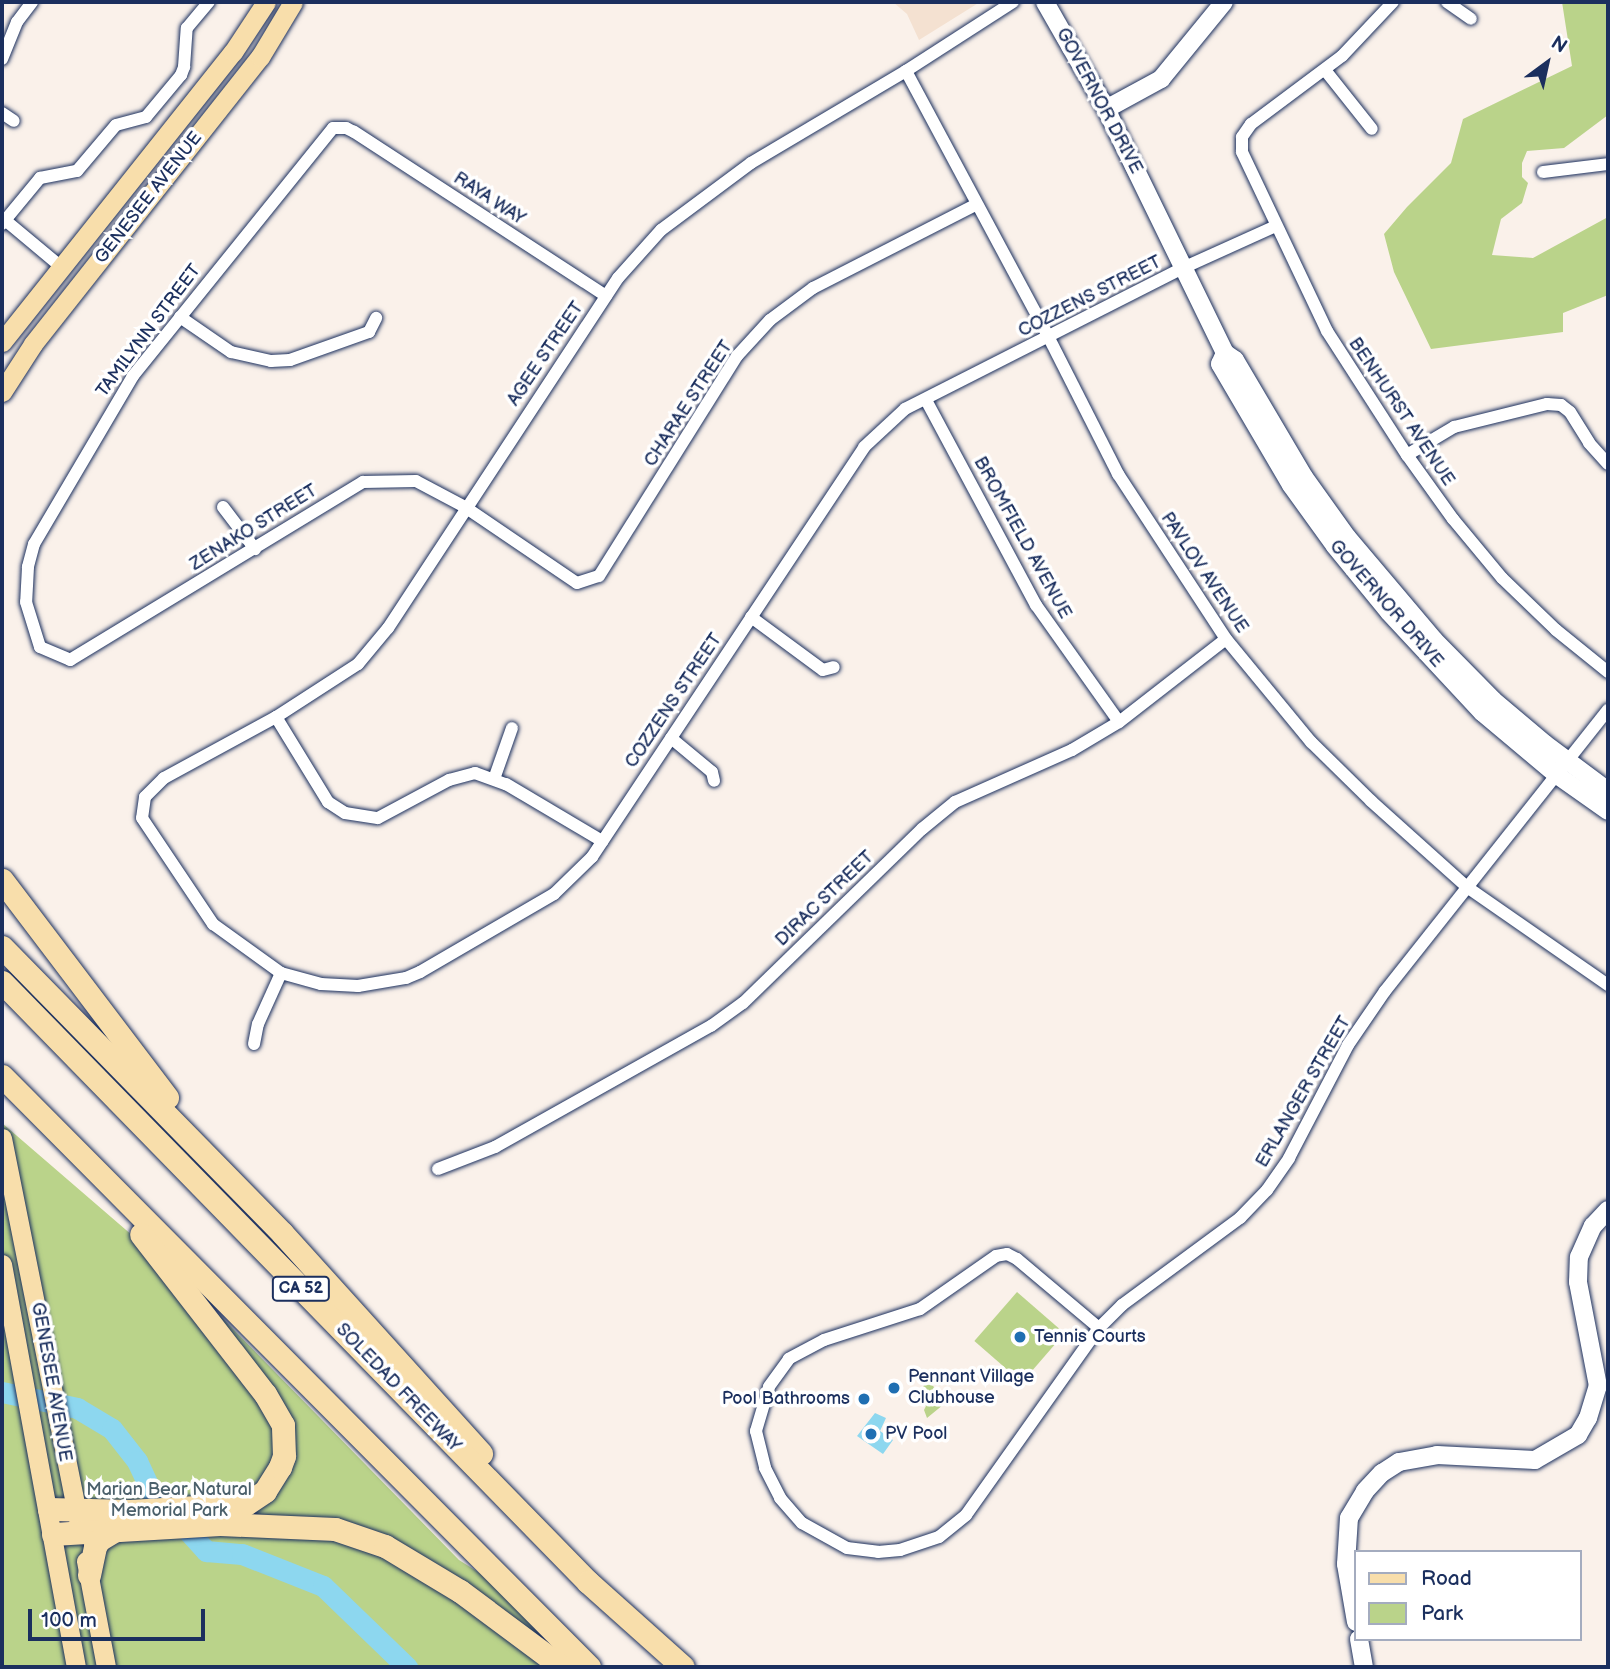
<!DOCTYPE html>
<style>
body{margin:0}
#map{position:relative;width:1610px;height:1669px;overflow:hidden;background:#faf1ea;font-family:"Balsamiq Sans",sans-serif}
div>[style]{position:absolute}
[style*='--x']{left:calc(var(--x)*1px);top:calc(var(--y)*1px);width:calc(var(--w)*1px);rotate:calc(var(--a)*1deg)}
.built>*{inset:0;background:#f4e1d1}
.green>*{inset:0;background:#bad38a;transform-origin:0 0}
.water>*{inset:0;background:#8dd7ef}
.river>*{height:21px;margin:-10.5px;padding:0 10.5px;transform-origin:10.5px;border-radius:10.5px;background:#8dd7ef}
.roads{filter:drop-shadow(0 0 2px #1b2f5e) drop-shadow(0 0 2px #1b2f5e)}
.street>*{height:12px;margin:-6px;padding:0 6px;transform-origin:6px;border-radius:6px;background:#fff}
.secondary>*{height:18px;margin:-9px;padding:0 9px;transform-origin:9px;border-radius:9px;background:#fff}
.primary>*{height:19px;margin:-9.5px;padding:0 9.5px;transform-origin:9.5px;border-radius:9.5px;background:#f8deab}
.highway>*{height:23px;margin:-11.5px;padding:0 11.5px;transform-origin:11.5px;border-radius:11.5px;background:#f8deab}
.dots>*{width:19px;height:19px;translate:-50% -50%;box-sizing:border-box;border:4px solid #fff;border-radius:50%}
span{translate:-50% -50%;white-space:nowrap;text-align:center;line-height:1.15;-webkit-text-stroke:7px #fff;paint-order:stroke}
.shield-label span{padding:2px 5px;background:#fff;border:2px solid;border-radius:5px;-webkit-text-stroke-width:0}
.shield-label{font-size:16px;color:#1b2f5e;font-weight:700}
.street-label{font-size:18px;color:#1b2f5e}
.poi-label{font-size:18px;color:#1b2f5e}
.left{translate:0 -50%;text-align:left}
.right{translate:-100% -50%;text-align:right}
.park-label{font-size:18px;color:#4b606b}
.frame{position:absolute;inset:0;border:4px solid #1b2f5e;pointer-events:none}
.legend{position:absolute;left:1354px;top:1550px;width:228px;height:91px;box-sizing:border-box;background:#fff;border:2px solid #a4acbf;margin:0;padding:9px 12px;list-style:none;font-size:21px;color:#1b2f5e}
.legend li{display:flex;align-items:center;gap:14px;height:35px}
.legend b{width:35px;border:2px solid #a4acbf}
.north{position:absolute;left:1512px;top:28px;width:70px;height:70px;-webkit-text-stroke:5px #fff;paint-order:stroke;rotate:33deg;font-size:19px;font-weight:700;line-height:28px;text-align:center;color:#1b2f5e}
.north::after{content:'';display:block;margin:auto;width:24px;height:32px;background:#1b2f5e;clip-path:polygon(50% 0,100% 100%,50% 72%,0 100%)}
.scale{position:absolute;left:28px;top:1609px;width:177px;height:32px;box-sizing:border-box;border:4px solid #1b2f5e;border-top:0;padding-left:9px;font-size:21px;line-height:24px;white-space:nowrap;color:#1b2f5e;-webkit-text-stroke:5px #fff;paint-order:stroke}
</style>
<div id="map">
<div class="built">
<div style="clip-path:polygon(893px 2px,980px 2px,919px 40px,907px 14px)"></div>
</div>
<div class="green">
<div style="clip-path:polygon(1562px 2px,1608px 2px,1608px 115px,1564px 148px,1527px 151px,1522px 163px,1522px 177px,1528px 183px,1522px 203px,1501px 219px,1492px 255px,1533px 258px,1608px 217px,1608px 295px,1563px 313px,1563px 332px,1431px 349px,1394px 272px,1384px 234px,1407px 207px,1451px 163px,1463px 119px,1572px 66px)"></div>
<div style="clip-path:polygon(2px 1123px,191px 1286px,459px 1560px,546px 1615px,603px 1667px,2px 1667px)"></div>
<div style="left:1017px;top:1292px;width:63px;height:65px;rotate:41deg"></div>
<div style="clip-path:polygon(926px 1380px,949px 1400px,927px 1418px,924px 1410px,926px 1406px,917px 1402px)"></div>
</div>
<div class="water">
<div style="clip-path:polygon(875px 1413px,886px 1418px,880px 1431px,893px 1440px,883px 1454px,857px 1436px)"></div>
</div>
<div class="river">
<div style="--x:2;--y:1392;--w:77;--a:12"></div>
<div style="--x:77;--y:1408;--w:41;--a:31"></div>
<div style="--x:112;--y:1429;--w:41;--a:52"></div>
<div style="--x:137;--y:1461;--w:31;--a:65"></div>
<div style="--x:150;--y:1489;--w:84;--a:47.9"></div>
<div style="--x:206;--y:1551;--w:36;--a:5"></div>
<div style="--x:242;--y:1554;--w:87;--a:21.6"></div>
<div style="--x:323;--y:1586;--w:117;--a:44"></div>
</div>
<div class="roads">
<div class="street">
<div style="--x:1013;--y:2;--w:127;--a:147.2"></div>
<div style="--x:906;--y:71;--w:180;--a:149.3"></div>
<div style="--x:751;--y:163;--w:112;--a:143.3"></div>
<div style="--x:661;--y:230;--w:64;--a:131.9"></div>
<div style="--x:618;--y:278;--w:419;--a:123.3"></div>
<div style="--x:388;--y:628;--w:47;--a:129.8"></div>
<div style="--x:358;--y:664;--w:98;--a:147.1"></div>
<div style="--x:276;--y:717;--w:128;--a:151.4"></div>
<div style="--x:164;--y:778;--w:27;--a:135"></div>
<div style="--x:145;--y:797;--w:21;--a:98"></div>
<div style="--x:142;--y:818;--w:128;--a:56.2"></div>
<div style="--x:213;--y:924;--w:84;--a:35.8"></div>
<div style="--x:281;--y:973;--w:41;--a:15.4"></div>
<div style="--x:321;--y:984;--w:37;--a:3"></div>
<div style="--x:358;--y:986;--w:49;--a:-9.5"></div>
<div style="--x:406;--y:978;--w:15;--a:-23"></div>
<div style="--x:420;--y:972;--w:155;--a:-30.2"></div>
<div style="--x:554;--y:894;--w:53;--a:-44.2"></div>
<div style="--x:592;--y:857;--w:492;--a:-56.4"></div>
<div style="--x:864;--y:447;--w:56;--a:-42.8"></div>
<div style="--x:905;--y:409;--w:314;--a:-26.9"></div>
<div style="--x:1185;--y:267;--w:100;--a:-24.3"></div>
<div style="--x:1393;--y:2;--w:74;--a:133.4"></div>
<div style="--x:1342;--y:56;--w:114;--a:143.2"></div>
<div style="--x:1251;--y:124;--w:16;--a:125"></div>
<div style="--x:1242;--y:137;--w:15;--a:90"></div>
<div style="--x:1242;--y:152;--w:198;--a:64.6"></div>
<div style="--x:1327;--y:331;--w:148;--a:57.2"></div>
<div style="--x:1407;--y:455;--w:79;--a:54.3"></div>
<div style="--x:1453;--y:519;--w:77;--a:50.3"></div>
<div style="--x:1502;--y:578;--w:75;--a:43.9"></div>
<div style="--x:1556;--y:630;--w:67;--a:38.9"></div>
<div style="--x:1447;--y:2;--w:29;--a:35"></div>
<div style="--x:2;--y:59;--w:40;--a:-68"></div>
<div style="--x:17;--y:22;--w:25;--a:-53"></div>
<div style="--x:1325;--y:70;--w:75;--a:51.5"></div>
<div style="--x:906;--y:71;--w:303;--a:61.8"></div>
<div style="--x:1049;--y:338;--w:153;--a:63.1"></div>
<div style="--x:1118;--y:474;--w:197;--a:56.8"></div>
<div style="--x:1226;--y:639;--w:134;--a:50.5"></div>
<div style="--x:1311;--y:742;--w:84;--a:44.5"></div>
<div style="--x:1371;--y:801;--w:129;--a:41.9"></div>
<div style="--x:1467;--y:887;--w:172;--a:34.8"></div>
<div style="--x:2;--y:113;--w:14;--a:34"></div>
<div style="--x:1543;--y:172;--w:65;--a:-7"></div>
<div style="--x:5;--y:220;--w:72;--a:39.9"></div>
<div style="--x:2;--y:224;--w:60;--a:-50.4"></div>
<div style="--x:40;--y:178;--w:38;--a:-11"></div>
<div style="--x:77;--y:171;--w:60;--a:-49.7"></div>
<div style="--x:116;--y:125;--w:31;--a:-15"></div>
<div style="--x:146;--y:117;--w:55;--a:-50.2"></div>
<div style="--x:181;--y:75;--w:9;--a:-69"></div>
<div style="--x:184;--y:67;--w:39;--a:-86"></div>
<div style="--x:187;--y:28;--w:34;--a:-50"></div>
<div style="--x:606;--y:296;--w:301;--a:-146.9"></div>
<div style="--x:354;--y:132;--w:9;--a:-153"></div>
<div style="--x:346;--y:128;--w:13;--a:180"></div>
<div style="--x:333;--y:128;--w:319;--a:128.9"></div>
<div style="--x:133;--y:376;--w:195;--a:120.5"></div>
<div style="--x:34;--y:544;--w:24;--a:105"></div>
<div style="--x:28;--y:567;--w:35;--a:93"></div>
<div style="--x:26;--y:602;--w:47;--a:72.7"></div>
<div style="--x:40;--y:647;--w:33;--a:23"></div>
<div style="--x:70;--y:660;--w:343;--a:-31.3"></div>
<div style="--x:363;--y:482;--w:53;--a:-1.1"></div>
<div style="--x:416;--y:481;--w:55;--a:28"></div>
<div style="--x:465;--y:507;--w:135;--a:34.2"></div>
<div style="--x:577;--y:583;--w:23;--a:-18"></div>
<div style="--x:599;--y:576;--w:260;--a:-57.9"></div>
<div style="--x:737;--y:356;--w:49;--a:-47.5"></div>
<div style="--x:770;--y:320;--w:54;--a:-36.7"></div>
<div style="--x:813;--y:288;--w:182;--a:-27.1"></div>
<div style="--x:180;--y:317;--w:62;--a:34.5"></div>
<div style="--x:231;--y:352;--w:41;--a:12.7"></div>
<div style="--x:271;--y:361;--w:19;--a:-3"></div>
<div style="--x:290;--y:360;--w:84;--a:-19.5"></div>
<div style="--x:369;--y:332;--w:16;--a:-63"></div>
<div style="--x:926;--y:400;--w:233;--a:61.8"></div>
<div style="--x:1036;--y:605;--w:143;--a:54.6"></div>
<div style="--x:1407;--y:455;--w:55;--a:-30.8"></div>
<div style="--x:1454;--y:427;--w:96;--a:-13.9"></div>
<div style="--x:1547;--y:404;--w:14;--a:4"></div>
<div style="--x:1561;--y:405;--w:11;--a:38"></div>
<div style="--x:1570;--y:412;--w:36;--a:58"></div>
<div style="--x:1589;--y:443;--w:28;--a:48"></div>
<div style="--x:223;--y:507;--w:53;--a:52.7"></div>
<div style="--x:751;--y:617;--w:89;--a:36.4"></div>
<div style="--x:823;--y:670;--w:11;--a:-15"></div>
<div style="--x:276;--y:717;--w:100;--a:58.5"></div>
<div style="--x:328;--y:802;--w:20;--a:33"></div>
<div style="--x:345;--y:813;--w:33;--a:9"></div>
<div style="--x:378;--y:818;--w:81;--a:-28.2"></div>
<div style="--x:449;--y:780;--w:27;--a:-15"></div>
<div style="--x:475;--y:773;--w:33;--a:20"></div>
<div style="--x:506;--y:784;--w:112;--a:30.7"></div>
<div style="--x:671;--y:738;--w:53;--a:39.7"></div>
<div style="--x:712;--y:772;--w:9;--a:77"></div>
<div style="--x:494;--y:779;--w:54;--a:-70.6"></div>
<div style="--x:254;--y:1044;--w:20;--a:-79"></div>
<div style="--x:258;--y:1024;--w:56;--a:-65.7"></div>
<div style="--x:438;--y:1169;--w:61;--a:-21.1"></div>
<div style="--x:495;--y:1147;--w:248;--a:-29.3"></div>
<div style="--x:711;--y:1026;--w:39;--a:-36"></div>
<div style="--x:743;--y:1003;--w:250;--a:-44.2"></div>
<div style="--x:922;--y:829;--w:43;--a:-39.3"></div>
<div style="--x:955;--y:802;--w:128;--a:-24"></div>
<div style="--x:1072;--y:750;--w:55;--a:-30.8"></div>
<div style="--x:1119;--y:722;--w:135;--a:-37.8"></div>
<div style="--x:1099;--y:1328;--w:107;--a:-139.9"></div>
<div style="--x:1017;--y:1259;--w:11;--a:-153"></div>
<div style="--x:1007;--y:1254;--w:11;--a:170"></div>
<div style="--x:996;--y:1256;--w:93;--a:145.1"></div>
<div style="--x:920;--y:1309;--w:101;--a:162.1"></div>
<div style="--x:824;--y:1340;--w:40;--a:152"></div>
<div style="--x:789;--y:1359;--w:34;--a:126"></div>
<div style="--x:769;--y:1387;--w:46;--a:106.5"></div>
<div style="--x:756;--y:1431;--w:38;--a:76"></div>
<div style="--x:765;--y:1468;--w:34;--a:63"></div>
<div style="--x:780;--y:1498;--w:33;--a:49"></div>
<div style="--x:802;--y:1523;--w:51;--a:29.1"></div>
<div style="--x:847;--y:1548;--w:31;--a:7"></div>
<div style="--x:878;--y:1552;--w:22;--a:-5"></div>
<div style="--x:900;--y:1550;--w:41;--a:-18.4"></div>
<div style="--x:939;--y:1537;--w:35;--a:-39"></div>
<div style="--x:966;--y:1515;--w:229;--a:-54.6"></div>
<div style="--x:1099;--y:1328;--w:33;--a:-45"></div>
<div style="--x:1122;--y:1305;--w:147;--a:-36.4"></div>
<div style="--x:1240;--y:1218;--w:39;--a:-46"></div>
<div style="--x:1267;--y:1190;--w:39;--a:-55"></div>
<div style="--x:1289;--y:1158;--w:127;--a:-62.4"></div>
<div style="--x:1348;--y:1045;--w:65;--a:-55.6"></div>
<div style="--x:1385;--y:991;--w:359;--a:-51.6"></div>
</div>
<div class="secondary">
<div style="--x:1045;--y:2;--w:123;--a:60.3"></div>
<div style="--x:1106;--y:109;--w:271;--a:64"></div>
<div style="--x:1225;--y:353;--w:12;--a:35"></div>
<div style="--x:1235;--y:360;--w:136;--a:59.5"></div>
<div style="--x:1304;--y:477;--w:74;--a:54.4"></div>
<div style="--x:1347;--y:537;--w:135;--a:49.8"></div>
<div style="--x:1434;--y:640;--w:84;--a:45.5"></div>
<div style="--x:1493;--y:700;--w:68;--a:40.2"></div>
<div style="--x:1545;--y:744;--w:79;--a:36.7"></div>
<div style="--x:1106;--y:109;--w:63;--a:-28.6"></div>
<div style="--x:1161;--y:79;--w:99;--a:-50.7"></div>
<div style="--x:1225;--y:353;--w:12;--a:114"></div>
<div style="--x:1220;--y:364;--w:140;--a:59.6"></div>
<div style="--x:1291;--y:485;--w:75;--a:54.2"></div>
<div style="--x:1335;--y:546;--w:85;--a:50.7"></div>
<div style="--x:1389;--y:612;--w:137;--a:47.1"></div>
<div style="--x:1482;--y:712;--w:98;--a:40"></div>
<div style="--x:1557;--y:775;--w:62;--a:35.2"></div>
<div style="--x:1356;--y:1622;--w:59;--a:-99.8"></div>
<div style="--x:1346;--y:1564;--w:46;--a:-86.3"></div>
<div style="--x:1349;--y:1518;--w:31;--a:-59"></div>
<div style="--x:1365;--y:1491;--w:25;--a:-47"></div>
<div style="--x:1382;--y:1473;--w:20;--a:-33"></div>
<div style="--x:1399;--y:1462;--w:39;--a:-10"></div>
<div style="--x:1437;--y:1455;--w:98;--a:2.9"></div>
<div style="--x:1535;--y:1460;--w:50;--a:-30.2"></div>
<div style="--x:1578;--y:1435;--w:20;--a:-60"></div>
<div style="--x:1588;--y:1418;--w:34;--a:-73"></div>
<div style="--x:1598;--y:1386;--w:106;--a:-100.9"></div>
<div style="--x:1578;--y:1282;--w:25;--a:-88"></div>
<div style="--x:1579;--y:1257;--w:34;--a:-66"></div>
<div style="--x:1593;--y:1226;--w:22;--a:-47"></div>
<div style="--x:1359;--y:1639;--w:28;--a:80"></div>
</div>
<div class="primary">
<div style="--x:2;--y:342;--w:371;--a:-51.5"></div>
<div style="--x:233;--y:52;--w:60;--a:-56.6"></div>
<div style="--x:2;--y:392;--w:57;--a:-57.1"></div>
<div style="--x:33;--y:344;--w:366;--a:-51.7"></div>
<div style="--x:260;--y:57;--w:64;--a:-59"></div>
<div style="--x:2;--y:1138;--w:392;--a:78.7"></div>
<div style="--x:2;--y:1264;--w:410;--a:79.6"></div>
<div style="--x:86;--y:1561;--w:108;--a:79.3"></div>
</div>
<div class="highway">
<div style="--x:2;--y:880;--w:273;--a:52.8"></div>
<div style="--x:2;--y:947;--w:400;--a:45.6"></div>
<div style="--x:282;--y:1233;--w:297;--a:47.9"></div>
<div style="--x:2;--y:982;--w:839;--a:45.68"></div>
<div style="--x:588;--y:1582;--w:127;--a:41.8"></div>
<div style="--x:2;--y:1076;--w:833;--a:45.19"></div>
<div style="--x:49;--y:1509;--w:81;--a:1.4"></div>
<div style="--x:130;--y:1511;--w:116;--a:-3.5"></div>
<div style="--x:246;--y:1504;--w:23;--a:-34"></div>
<div style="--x:265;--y:1491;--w:28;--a:-58"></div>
<div style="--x:280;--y:1467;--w:12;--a:-70"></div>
<div style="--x:284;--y:1456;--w:31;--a:-92"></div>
<div style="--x:283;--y:1425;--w:36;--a:-120"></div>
<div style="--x:265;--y:1394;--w:202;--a:-127.8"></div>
<div style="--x:53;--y:1534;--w:167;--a:-3.4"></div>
<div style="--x:220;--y:1524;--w:115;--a:2.5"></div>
<div style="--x:335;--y:1529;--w:53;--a:18.8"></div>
<div style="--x:385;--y:1546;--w:87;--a:31"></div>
<div style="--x:460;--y:1591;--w:127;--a:36.7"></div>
<div style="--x:89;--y:1575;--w:30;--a:-78"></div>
<div style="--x:95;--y:1546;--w:7;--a:-56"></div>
<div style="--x:99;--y:1540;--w:17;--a:-31"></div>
</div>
</div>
<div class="dots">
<div style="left:1020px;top:1337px;background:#1f6fb2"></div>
<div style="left:894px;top:1388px;background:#1f6fb2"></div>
<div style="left:864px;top:1399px;background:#1f6fb2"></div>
<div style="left:871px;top:1434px;background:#1f6fb2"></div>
</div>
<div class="shield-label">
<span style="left:301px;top:1289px">CA 52</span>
</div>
<div class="street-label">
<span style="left:1099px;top:101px;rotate:62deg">GOVERNOR DRIVE</span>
<span style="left:149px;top:198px;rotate:-52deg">GENESEE AVENUE</span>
<span style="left:489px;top:199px;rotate:33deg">RAYA WAY</span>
<span style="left:1090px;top:297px;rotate:-27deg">COZZENS STREET</span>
<span style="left:149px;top:331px;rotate:-53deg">TAMILYNN STREET</span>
<span style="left:546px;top:354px;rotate:-56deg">AGEE STREET</span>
<span style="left:689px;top:404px;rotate:-57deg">CHARAE STREET</span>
<span style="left:1401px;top:412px;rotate:56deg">BENHURST AVENUE</span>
<span style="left:254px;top:528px;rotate:-32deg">ZENAKO STREET</span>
<span style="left:1022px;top:538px;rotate:61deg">BROMFIELD AVENUE</span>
<span style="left:1204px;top:573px;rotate:56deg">PAVLOV AVENUE</span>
<span style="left:1386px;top:604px;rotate:49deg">GOVERNOR DRIVE</span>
<span style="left:674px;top:701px;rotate:-56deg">COZZENS STREET</span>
<span style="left:825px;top:899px;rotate:-44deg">DIRAC STREET</span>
<span style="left:1304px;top:1092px;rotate:-60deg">ERLANGER STREET</span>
<span style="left:51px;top:1382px;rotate:80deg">GENESEE AVENUE</span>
<span style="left:398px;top:1388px;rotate:46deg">SOLEDAD FREEWAY</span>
</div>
<div class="poi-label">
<span class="left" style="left:1034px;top:1337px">Tennis Courts</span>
<span class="left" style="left:908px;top:1388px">Pennant Village<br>Clubhouse</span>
<span class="right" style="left:850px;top:1399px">Pool Bathrooms</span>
<span class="left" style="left:885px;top:1434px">PV Pool</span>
</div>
<div class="park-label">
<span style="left:169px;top:1501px">Marian Bear Natural<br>Memorial Park</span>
</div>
<div class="frame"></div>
<ul class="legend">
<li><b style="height:9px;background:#f8deab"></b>Road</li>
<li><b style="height:19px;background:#bad38a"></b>Park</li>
</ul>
<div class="north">N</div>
<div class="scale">100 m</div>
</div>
